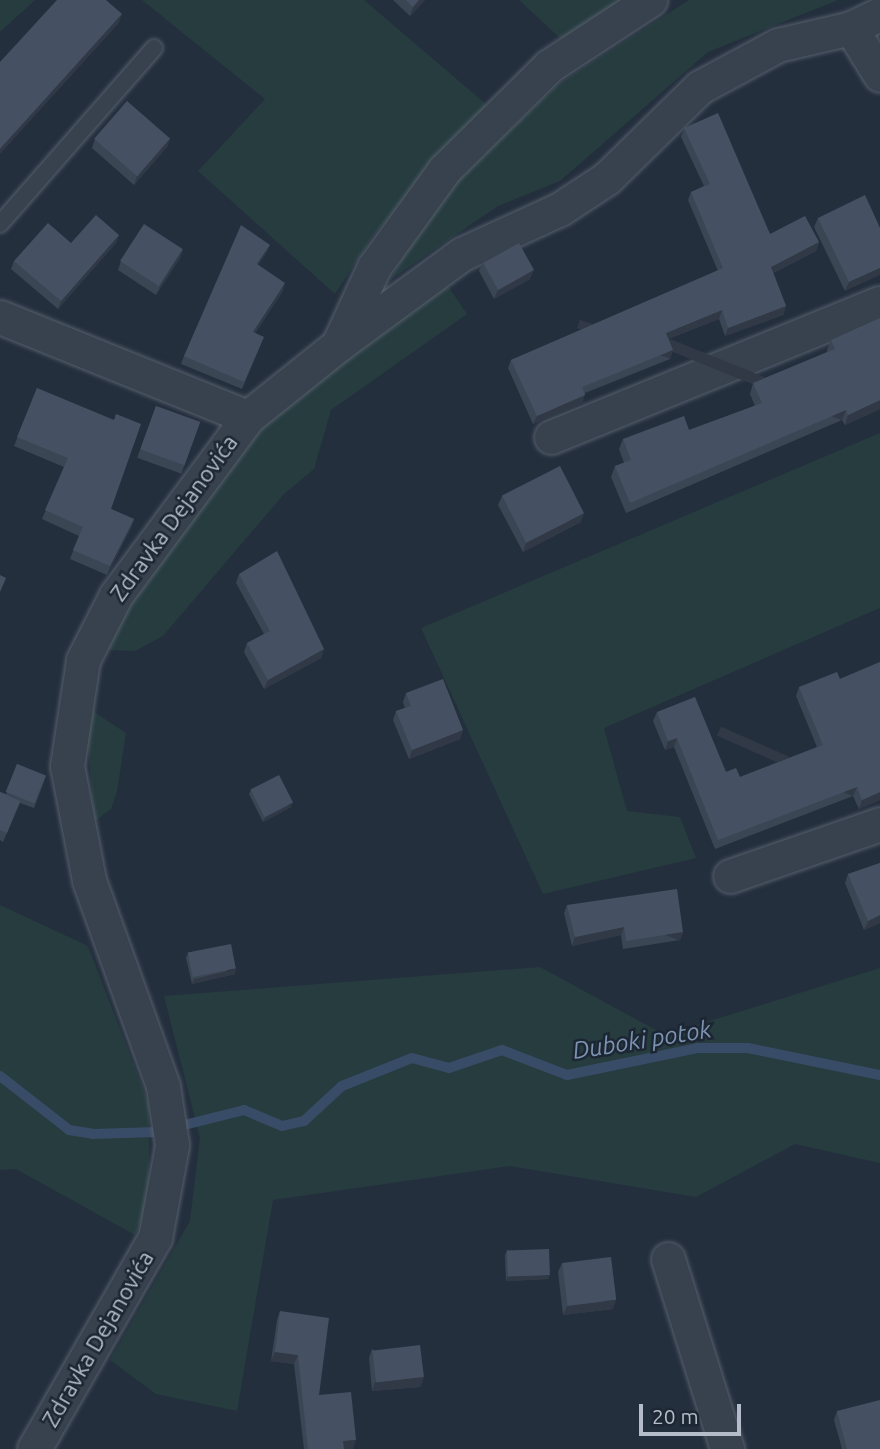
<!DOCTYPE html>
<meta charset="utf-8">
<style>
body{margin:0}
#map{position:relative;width:880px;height:1449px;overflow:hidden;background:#242f3e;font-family:Ubuntu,sans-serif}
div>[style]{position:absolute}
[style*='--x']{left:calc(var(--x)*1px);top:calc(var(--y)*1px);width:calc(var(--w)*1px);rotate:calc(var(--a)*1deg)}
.green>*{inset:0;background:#263c3f}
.stream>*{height:10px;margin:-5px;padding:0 5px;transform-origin:5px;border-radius:5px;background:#394c67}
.roads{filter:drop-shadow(0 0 2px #565f6c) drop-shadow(0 0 2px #565f6c)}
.service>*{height:16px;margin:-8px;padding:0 8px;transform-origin:8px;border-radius:8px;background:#38414e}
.minor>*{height:33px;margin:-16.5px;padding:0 16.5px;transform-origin:16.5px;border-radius:16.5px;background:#38414e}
.wall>*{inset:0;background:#3b4654;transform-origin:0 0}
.shaded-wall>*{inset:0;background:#303945;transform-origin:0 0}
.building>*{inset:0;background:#455162;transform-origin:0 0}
span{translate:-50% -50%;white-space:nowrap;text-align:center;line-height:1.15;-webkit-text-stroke:5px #1d2633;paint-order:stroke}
.street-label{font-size:23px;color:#b4bcc9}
.water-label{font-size:24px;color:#7c92b1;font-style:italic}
.scale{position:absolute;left:639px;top:1404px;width:102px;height:32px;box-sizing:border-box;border:4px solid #b4bcc9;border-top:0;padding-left:9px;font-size:21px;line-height:24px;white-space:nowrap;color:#b4bcc9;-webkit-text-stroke:5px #1d2633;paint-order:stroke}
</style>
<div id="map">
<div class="green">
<div style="clip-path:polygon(0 0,35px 0,0 32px)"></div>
<div style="clip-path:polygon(142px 0,364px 0,487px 105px,373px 236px,335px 294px,198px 171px,265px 99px)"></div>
<div style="clip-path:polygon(519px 0,620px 0,562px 40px)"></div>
<div style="clip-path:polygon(689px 0,838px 0,708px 52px,560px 181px,498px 206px,390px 280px,420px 227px,459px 178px,561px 82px)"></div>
<div style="clip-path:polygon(444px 280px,467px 314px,331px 410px,314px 469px,284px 494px,163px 636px,135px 651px,107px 650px,125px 600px,249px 432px)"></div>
<div style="clip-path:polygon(880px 433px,880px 608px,604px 728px,627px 811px,680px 817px,696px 858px,543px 894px,421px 628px)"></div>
<div style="clip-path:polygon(85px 706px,126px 733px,117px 792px,111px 809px,94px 822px)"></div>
<div style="clip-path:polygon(0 905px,88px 946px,149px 1104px,149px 1206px,135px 1235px,16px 1169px,0 1170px)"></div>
<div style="clip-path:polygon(540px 967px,665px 1035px,880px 968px,880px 1163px,795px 1144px,696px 1197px,510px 1166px,273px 1200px,237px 1411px,156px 1394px,110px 1360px,190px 1221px,200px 1138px,164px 996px)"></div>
</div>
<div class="stream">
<div style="--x:0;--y:1076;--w:88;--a:38"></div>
<div style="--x:69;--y:1130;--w:24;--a:9"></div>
<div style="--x:93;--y:1134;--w:63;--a:-1.8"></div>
<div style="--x:156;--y:1132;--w:91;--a:-14"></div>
<div style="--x:244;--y:1110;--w:41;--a:22.8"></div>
<div style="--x:282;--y:1126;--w:23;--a:-13"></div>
<div style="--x:304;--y:1121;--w:52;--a:-42.6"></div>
<div style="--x:342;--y:1086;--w:75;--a:-21.8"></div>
<div style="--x:412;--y:1058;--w:38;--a:15"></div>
<div style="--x:449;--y:1068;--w:56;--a:-18.8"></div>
<div style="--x:502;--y:1050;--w:70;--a:21"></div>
<div style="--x:567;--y:1075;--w:133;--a:-11.7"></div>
<div style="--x:697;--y:1048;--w:51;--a:0"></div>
<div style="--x:748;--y:1048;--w:135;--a:11.6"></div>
</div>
<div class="roads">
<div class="service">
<div style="--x:0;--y:224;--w:234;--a:-48.8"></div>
</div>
<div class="minor">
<div style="--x:851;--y:28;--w:55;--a:58.3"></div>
<div style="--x:0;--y:317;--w:267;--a:22"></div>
<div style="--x:338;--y:345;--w:86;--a:-65.2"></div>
<div style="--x:374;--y:267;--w:121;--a:-54.1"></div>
<div style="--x:445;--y:169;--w:146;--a:-44.7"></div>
<div style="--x:549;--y:66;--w:121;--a:-33.2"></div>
<div style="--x:551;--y:437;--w:355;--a:-22.2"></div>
<div style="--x:730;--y:876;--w:159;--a:-19.1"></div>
<div style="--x:668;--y:1259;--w:199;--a:72.7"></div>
<div style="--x:34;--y:1449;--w:243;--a:-60.2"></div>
<div style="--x:155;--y:1238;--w:95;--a:-79.6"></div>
<div style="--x:172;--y:1145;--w:60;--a:-98.7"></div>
<div style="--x:163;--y:1086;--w:219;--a:-109.8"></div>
<div style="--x:89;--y:880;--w:116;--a:-100.9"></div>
<div style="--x:67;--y:766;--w:107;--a:-81.4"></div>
<div style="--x:83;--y:660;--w:73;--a:-63.1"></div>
<div style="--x:116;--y:595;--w:222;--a:-53.4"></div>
<div style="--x:248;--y:417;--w:115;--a:-38.7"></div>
<div style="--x:338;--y:345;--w:154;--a:-36.3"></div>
<div style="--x:462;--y:254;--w:108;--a:-24.7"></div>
<div style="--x:560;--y:209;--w:56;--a:-33.4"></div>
<div style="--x:607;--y:178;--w:130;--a:-44.4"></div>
<div style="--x:700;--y:87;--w:89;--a:-28.3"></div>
<div style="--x:778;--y:45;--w:75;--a:-13.1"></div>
<div style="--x:851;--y:28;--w:32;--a:-26"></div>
</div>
</div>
<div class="wall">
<div style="clip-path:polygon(393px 0,425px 0,410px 16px)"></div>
<div style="clip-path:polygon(684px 128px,770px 234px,819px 242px,816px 251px,773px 273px,786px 306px,783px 315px,725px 336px,719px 319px,668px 339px,673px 350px,670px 359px,585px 393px,582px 403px,533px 424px,508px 368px,511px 360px,718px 271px,688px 200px,691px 192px,704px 186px,681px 137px)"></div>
<div style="clip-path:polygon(170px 138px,167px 147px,134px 185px,92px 148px,95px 139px)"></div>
<div style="clip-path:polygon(818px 218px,880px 228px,845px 291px,814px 227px)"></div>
<div style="clip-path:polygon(119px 235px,116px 243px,58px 309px,11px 269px,14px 261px,71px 243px)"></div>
<div style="clip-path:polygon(183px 249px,180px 258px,156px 295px,118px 270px,121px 261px)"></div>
<div style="clip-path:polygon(267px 252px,258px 265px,283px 291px,255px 333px,261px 344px,242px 389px,181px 364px,184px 356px)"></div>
<div style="clip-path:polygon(483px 262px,530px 279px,494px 299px,479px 271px)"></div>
<div style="clip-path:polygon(880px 318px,880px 409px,845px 425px,842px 420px,626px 513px,611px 477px,615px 466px,624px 463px,619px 449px,623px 439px,689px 430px,755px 406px,750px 394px,753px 383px,827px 352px,827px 350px,831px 340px)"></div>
<div style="clip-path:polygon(37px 388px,111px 509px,134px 519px,131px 528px,107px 575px,70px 559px,79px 536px,42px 519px,64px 467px,14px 446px)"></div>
<div style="left:156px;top:406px;width:47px;height:55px;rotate:20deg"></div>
<div style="clip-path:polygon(502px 496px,581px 522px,523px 552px,498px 505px)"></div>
<div style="clip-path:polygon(239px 574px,324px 649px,321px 658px,264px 689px,244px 652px,247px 643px,264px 634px,236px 583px)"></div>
<div style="clip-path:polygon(880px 662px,880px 800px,859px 809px,853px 796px,715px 849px,674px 747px,665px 750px,653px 721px,657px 712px,726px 772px,740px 777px,817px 747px,796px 696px,799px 687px,840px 679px)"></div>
<div style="clip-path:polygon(406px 693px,463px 730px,460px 739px,409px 759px,393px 720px,396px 711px,405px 708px,403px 702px)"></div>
<div style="clip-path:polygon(17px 764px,46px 776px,34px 808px,20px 803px,3px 842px,0 840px,0 792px,6px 794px)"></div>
<div style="clip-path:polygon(251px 790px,291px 807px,263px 822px,249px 794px)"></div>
<div style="clip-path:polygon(880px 863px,880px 923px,864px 930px,845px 883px,848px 874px)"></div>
<div style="clip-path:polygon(567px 905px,683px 932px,680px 940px,623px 949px,621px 935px,572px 946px,564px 913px)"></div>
<div style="clip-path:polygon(188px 953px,235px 974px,192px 984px,186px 958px)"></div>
<div style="clip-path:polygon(507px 1250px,548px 1279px,506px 1281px,505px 1255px)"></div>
<div style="clip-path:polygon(562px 1263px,613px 1309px,563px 1315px,558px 1272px)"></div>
<div style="clip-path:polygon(280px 1311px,319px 1395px,353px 1449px,304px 1449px,294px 1364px,271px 1361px,277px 1320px)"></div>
<div style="clip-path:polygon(372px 1349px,424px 1377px,420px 1387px,372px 1391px,369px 1358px)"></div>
<div style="clip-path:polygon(837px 1411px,880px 1449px,842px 1449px,834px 1420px)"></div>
</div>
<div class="shaded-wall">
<div style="clip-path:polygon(419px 0,425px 0,410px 16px,413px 7px)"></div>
<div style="clip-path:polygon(122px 14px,119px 23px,0 154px,0 149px)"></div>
<div style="clip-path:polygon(170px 138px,167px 147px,134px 185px,137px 176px)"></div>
<div style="clip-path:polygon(119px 235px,116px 243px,58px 309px,61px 301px)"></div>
<div style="clip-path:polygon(819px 242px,816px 251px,768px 275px,771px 267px)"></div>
<div style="clip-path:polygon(270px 245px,267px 252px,254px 272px,257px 264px)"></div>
<div style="clip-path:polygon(183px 249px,180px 258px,156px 295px,160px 286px)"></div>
<div style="clip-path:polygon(880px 268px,880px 275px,845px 291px,849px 282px)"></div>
<div style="clip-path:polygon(534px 270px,530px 279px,494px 299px,498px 290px)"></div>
<div style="clip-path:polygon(285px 283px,283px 291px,250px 339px,253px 332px)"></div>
<div style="clip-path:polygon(786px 306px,783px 315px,725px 336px,728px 328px)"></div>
<div style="clip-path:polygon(722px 310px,719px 319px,662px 341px,666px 333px)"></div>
<div style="left:673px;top:350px;width:9px;height:98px;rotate:108deg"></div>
<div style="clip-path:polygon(585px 395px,582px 403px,533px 424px,537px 416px)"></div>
<div style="clip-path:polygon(880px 400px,880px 409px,845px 425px,848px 415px)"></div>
<div style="left:846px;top:410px;width:11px;height:235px;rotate:112deg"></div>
<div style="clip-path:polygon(584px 513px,581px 522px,523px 552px,526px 543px)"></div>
<div style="clip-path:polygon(134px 519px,131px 528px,107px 575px,110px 566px)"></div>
<div style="clip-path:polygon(324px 649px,321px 658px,264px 689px,268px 680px)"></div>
<div style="clip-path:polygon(463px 730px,460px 739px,409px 759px,412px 750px)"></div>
<div style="clip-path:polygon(677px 738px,674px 747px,665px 750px,668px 741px)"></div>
<div style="left:857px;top:787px;width:10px;height:149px;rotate:114deg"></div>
<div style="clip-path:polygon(880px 792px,880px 800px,859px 809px,862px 800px)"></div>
<div style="clip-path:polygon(293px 803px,291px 807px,263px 822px,265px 817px)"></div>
<div style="clip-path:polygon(880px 915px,880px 923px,864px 930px,868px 921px)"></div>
<div style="clip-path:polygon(624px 927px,621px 935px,572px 946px,575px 937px)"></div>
<div style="left:683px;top:932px;width:9px;height:58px;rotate:111deg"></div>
<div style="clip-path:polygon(236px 969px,235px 974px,192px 984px,194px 979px)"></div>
<div style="clip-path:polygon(550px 1275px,548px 1279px,506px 1281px,508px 1276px)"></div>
<div style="clip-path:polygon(616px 1300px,613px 1309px,563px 1315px,567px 1306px)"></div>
<div style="clip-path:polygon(275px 1352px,298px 1355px,294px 1364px,271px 1361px)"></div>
<div style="clip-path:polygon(424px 1377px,420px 1387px,372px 1391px,375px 1382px)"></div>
<div style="clip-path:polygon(356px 1440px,353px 1449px,340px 1449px,343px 1441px)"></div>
</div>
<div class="building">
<div style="clip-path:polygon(57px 0,106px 0,122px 14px,0 149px,0 62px)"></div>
<div style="clip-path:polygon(406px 0,419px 0,413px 7px)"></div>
<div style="left:127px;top:101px;width:57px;height:50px;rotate:41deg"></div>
<div style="clip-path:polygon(718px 113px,770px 234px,805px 216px,819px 242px,771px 267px,786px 306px,728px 328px,722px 310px,666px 333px,673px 350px,582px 387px,585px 395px,537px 416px,511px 360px,723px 268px,691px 192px,710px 184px,684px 128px)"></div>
<div style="clip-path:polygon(865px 195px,880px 228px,880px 268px,849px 282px,818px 218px)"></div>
<div style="clip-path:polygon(96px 215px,119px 235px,61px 301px,14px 261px,48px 223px,71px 243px)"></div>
<div style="left:144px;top:224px;width:46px;height:44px;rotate:33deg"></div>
<div style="clip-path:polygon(241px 225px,270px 245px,257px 264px,285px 283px,253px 332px,264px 337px,244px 382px,184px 356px)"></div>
<div style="left:519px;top:243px;width:31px;height:41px;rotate:61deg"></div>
<div style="clip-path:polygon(880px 318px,880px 400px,848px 415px,846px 410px,630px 503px,615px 466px,631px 460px,623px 439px,684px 416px,689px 430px,762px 403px,753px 383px,835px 349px,831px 340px)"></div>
<div style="clip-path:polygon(37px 388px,114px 420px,116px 414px,141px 424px,111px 509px,134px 519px,110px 566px,73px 550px,83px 527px,45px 510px,68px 458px,17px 437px)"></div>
<div style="left:156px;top:406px;width:47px;height:46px;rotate:20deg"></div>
<div style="left:560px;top:466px;width:53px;height:65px;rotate:63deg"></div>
<div style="clip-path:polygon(277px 551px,324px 649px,268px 680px,247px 643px,270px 631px,239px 574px)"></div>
<div style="clip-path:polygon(0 575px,6px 578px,0 592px)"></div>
<div style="clip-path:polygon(880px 662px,880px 792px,862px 800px,857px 787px,718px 840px,677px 738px,668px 741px,657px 712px,695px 697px,726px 772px,736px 768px,740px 777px,823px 745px,799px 687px,837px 672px,840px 679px)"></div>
<div style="clip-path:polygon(443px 679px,463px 730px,412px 750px,396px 711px,411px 706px,406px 693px)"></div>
<div style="left:17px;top:764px;width:31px;height:30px;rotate:22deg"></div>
<div style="left:279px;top:775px;width:31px;height:32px;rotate:63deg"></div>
<div style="clip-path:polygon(0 792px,20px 801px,7px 833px,0 830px)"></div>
<div style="clip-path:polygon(880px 863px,880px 915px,868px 921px,848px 874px)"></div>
<div style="clip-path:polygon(677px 889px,683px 932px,626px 941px,624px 927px,575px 937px,567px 905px)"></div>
<div style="left:231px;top:944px;width:25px;height:44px;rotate:79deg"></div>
<div style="left:549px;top:1249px;width:26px;height:42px;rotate:88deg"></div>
<div style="left:611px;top:1257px;width:43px;height:49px;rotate:83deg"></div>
<div style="clip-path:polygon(280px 1311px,329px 1318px,319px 1395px,351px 1392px,356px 1440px,343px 1441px,344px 1449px,308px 1449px,298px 1355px,275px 1352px)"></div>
<div style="left:420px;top:1345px;width:32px;height:48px;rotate:83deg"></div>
<div style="clip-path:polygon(880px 1400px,880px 1449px,847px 1449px,837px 1411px)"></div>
</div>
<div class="street-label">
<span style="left:174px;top:518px;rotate:-54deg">Zdravka Dejanovića</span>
<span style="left:98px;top:1339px;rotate:-60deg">Zdravka Dejanovića</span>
</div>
<div class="water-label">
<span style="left:642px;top:1040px;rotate:-9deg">Duboki potok</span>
</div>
<div class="scale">20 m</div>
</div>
